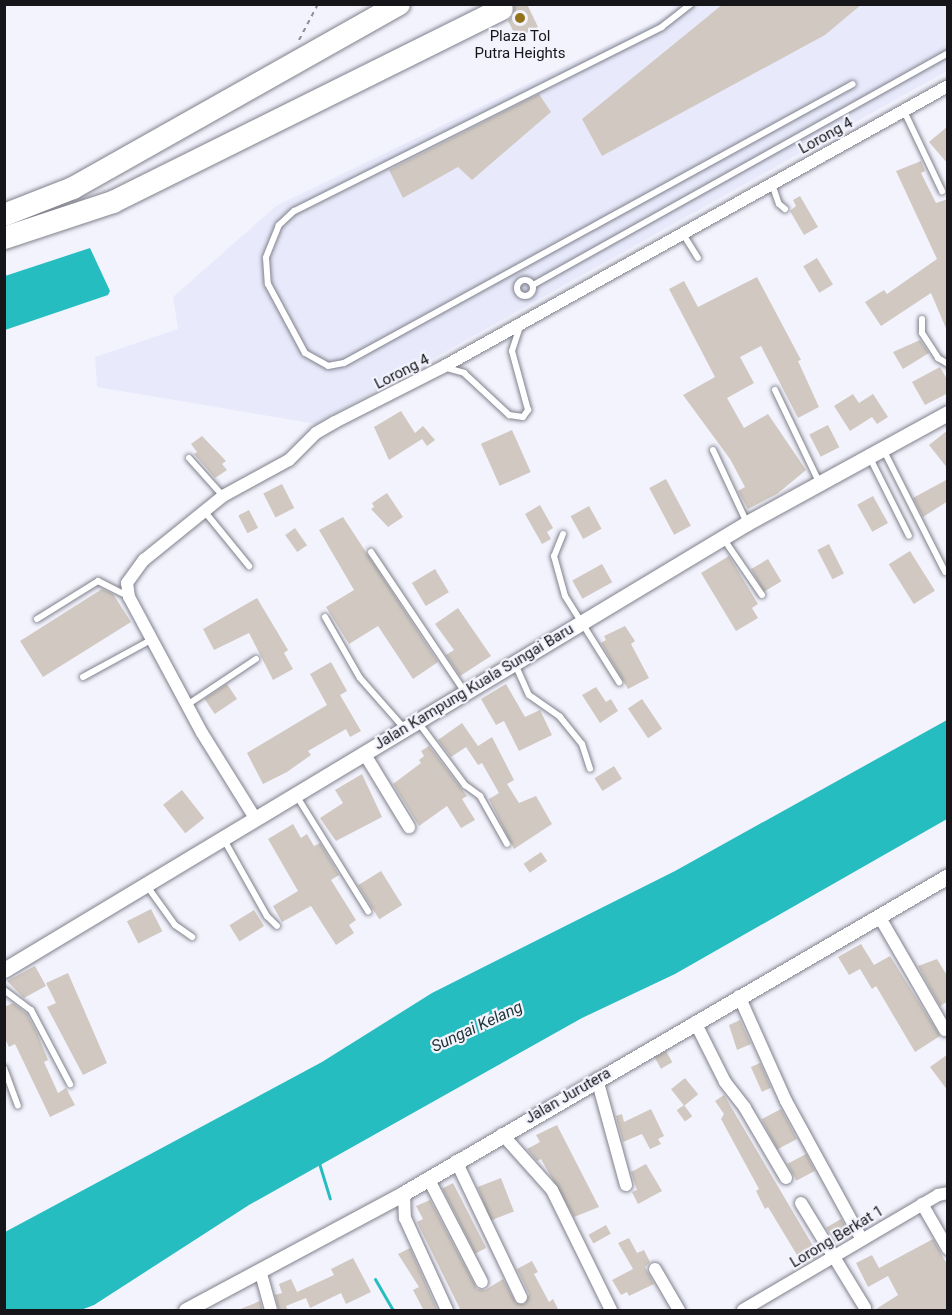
<!DOCTYPE html>
<style>
body{margin:0}
#map{position:relative;width:952px;height:1315px;overflow:hidden;background:#f2f3fd;font-family:Roboto,sans-serif}
div>[style]{position:absolute}
[style*='--x']{left:calc(var(--x)*1px);top:calc(var(--y)*1px);width:calc(var(--w)*1px);rotate:calc(var(--a)*1deg)}
.built>*{inset:0;background:#e8eafc}
.water>*{inset:0;background:#26bdc1}
.stream>*{height:3px;margin:-1.5px;padding:0 1.5px;transform-origin:1.5px;border-radius:1.5px;background:#26bdc1}
.building>*{inset:0;background:#d1c9c1;transform-origin:0 0}
.path>*{height:2px;margin-top:-1px;transform-origin:0;background:repeating-linear-gradient(90deg,#8e8f96 0 4.5px,transparent 0 9px)}
.roads{filter:drop-shadow(0 0 2px #80818b) drop-shadow(0 0 2px #80818b)}
.service>*{height:6px;margin:-3px;padding:0 3px;transform-origin:3px;border-radius:3px;background:#fff}
.service>.ring{margin:-3px;padding:0;box-sizing:content-box;background:none;border:6px solid #fff;border-radius:50%}
.minor>*{height:12px;margin:-6px;padding:0 6px;transform-origin:6px;border-radius:6px;background:#fff}
.tertiary>*{height:15px;margin:-7.5px;padding:0 7.5px;transform-origin:7.5px;border-radius:7.5px;background:#fff}
.motorway>*{height:22px;margin:-11px;padding:0 11px;transform-origin:11px;border-radius:11px;background:#fff}
.dots>*{width:16px;height:16px;translate:-50% -50%;box-sizing:border-box;border:3px solid #f2f3fd;border-radius:50%}
span{translate:-50% -50%;white-space:nowrap;text-align:center;line-height:1.15;-webkit-text-stroke:4.5px #f2f3fd;paint-order:stroke}
.poi-label{font-size:15px;color:#16161a}
.street-label{font-size:15px;color:#16161a}
.water-label{font-size:16px;color:#1d3435;font-style:italic}
.frame{position:absolute;inset:0;border:6px solid #16161a;pointer-events:none}
</style>
<div id="map">
<div class="built">
<div style="clip-path:polygon(681px 5px,947px 5px,947px 71px,316px 424px,97px 387px,95px 357px,178px 329px,173px 297px,276px 206px,664px 18px)"></div>
</div>
<div class="water">
<div style="clip-path:polygon(90px 248px,110px 291px,108px 295px,5px 330px,5px 276px)"></div>
<div style="clip-path:polygon(947px 720px,947px 819px,675px 974px,582px 1018px,249px 1205px,94px 1305px,81px 1310px,5px 1310px,5px 1232px,322px 1062px,432px 993px,675px 871px)"></div>
</div>
<div class="stream">
<div style="--x:319;--y:1163;--w:37;--a:73"></div>
<div style="--x:375;--y:1279;--w:36;--a:60"></div>
</div>
<div class="building">
<div style="clip-path:polygon(514px 4px,527px 4px,538px 27px,517px 38px,508px 21px,513px 16px)"></div>
<div style="clip-path:polygon(723px 4px,862px 4px,825px 35px,602px 156px,582px 119px)"></div>
<div style="clip-path:polygon(539px 94px,551px 112px,472px 180px,458px 167px,403px 198px,389px 170px)"></div>
<div style="clip-path:polygon(948px 126px,948px 164px,929px 142px)"></div>
<div style="clip-path:polygon(921px 161px,925px 171px,921px 173px,936px 203px,948px 199px,948px 333px,931px 293px,881px 326px,865px 302px,884px 290px,887px 294px,937px 259px,896px 171px)"></div>
<div style="clip-path:polygon(800px 196px,818px 227px,804px 235px,790px 211px,796px 206px,793px 200px)"></div>
<div style="left:817px;top:258px;width:31px;height:16px;rotate:59deg"></div>
<div style="clip-path:polygon(757px 277px,801px 360px,798px 361px,819px 407px,798px 418px,761px 346px,740px 357px,754px 383px,727px 398px,744px 428px,768px 414px,806px 470px,777px 494px,748px 509px,738px 491px,745px 487px,730px 459px,683px 395px,715px 377px,669px 289px,684px 281px,698px 307px)"></div>
<div style="clip-path:polygon(920px 340px,929px 353px,903px 369px,893px 352px)"></div>
<div style="clip-path:polygon(940px 367px,948px 381px,948px 393px,925px 405px,912px 382px)"></div>
<div style="clip-path:polygon(853px 394px,859px 403px,873px 394px,888px 417px,877px 424px,872px 417px,850px 431px,834px 406px)"></div>
<div style="clip-path:polygon(401px 411px,415px 433px,423px 426px,435px 440px,427px 446px,422px 439px,389px 460px,374px 427px)"></div>
<div style="left:828px;top:425px;width:25px;height:21px;rotate:63deg"></div>
<div style="left:512px;top:430px;width:46px;height:34px;rotate:66deg"></div>
<div style="clip-path:polygon(948px 430px,948px 469px,929px 445px)"></div>
<div style="clip-path:polygon(202px 436px,226px 461px,222px 464px,227px 470px,215px 478px,194px 454px,197px 452px,191px 444px)"></div>
<div style="left:666px;top:479px;width:53px;height:19px;rotate:62deg"></div>
<div style="clip-path:polygon(948px 479px,948px 501px,923px 517px,913px 498px)"></div>
<div style="left:282px;top:484px;width:27px;height:21px;rotate:63deg"></div>
<div style="clip-path:polygon(387px 493px,403px 517px,388px 527px,371px 509px,374px 507px,372px 503px)"></div>
<div style="left:873px;top:496px;width:31px;height:18px;rotate:61deg"></div>
<div style="clip-path:polygon(540px 505px,553px 528px,547px 532px,551px 539px,542px 544px,525px 514px)"></div>
<div style="left:589px;top:506px;width:26px;height:21px;rotate:61deg"></div>
<div style="left:249px;top:510px;width:20px;height:12px;rotate:63deg"></div>
<div style="clip-path:polygon(343px 517px,438px 662px,413px 679px,378px 626px,349px 644px,326px 607px,354px 590px,319px 530px)"></div>
<div style="left:295px;top:528px;width:21px;height:12px;rotate:55deg"></div>
<div style="left:829px;top:544px;width:33px;height:13px;rotate:63deg"></div>
<div style="left:910px;top:551px;width:47px;height:25px;rotate:58deg"></div>
<div style="clip-path:polygon(729px 556px,758px 604px,752px 608px,758px 618px,736px 631px,701px 573px)"></div>
<div style="left:768px;top:559px;width:26px;height:20px;rotate:59deg"></div>
<div style="left:602px;top:564px;width:21px;height:34px;rotate:61deg"></div>
<div style="left:435px;top:569px;width:27px;height:27px;rotate:59deg"></div>
<div style="clip-path:polygon(102px 589px,113px 594px,131px 622px,43px 677px,20px 641px)"></div>
<div style="clip-path:polygon(257px 598px,288px 650px,284px 653px,293px 669px,273px 680px,249px 633px,214px 650px,203px 629px)"></div>
<div style="clip-path:polygon(458px 608px,491px 656px,460px 676px,446px 655px,454px 650px,435px 624px)"></div>
<div style="clip-path:polygon(625px 626px,635px 641px,631px 644px,649px 678px,628px 689px,601px 643px,606px 640px,604px 636px)"></div>
<div style="clip-path:polygon(331px 662px,347px 691px,340px 695px,361px 731px,350px 737px,346px 729px,308px 751px,311px 755px,287px 772px,263px 784px,247px 753px,327px 705px,310px 674px)"></div>
<div style="left:227px;top:684px;width:18px;height:27px;rotate:56deg"></div>
<div style="clip-path:polygon(506px 684px,525px 717px,540px 710px,552px 735px,519px 751px,504px 721px,496px 725px,481px 699px)"></div>
<div style="clip-path:polygon(596px 687px,606px 702px,611px 699px,618px 711px,600px 723px,582px 695px)"></div>
<div style="left:642px;top:699px;width:36px;height:17px;rotate:56deg"></div>
<div style="clip-path:polygon(462px 723px,478px 746px,492px 737px,514px 780px,507px 784px,519px 803px,536px 796px,552px 824px,514px 849px,489px 799px,499px 793px,482px 763px,478px 765px,466px 747px,451px 757px,438px 740px)"></div>
<div style="clip-path:polygon(429px 746px,467px 796px,462px 799px,475px 820px,461px 828px,447px 806px,419px 826px,393px 784px,421px 763px,419px 760px,424px 756px,421px 751px)"></div>
<div style="left:614px;top:766px;width:15px;height:23px;rotate:58deg"></div>
<div style="clip-path:polygon(362px 774px,382px 817px,336px 841px,320px 818px,343px 803px,335px 790px)"></div>
<div style="left:182px;top:790px;width:36px;height:24px;rotate:52deg"></div>
<div style="clip-path:polygon(293px 824px,301px 838px,307px 834px,314px 846px,320px 843px,339px 875px,331px 880px,356px 920px,349px 925px,354px 933px,336px 945px,311px 906px,282px 922px,273px 906px,298px 891px,268px 839px)"></div>
<div style="left:541px;top:852px;width:11px;height:21px;rotate:56deg"></div>
<div style="left:381px;top:871px;width:40px;height:27px;rotate:58deg"></div>
<div style="left:151px;top:909px;width:25px;height:27px;rotate:63deg"></div>
<div style="left:254px;top:910px;width:19px;height:29px;rotate:58deg"></div>
<div style="clip-path:polygon(861px 944px,874px 965px,890px 956px,940px 1036px,915px 1052px,876px 986px,872px 989px,860px 969px,849px 975px,838px 957px)"></div>
<div style="clip-path:polygon(937px 959px,948px 977px,948px 1001px,940px 1006px,918px 966px)"></div>
<div style="clip-path:polygon(35px 966px,46px 986px,24px 998px,7px 981px)"></div>
<div style="clip-path:polygon(68px 973px,107px 1063px,83px 1075px,47px 1007px,56px 1003px,46px 983px)"></div>
<div style="clip-path:polygon(13px 1003px,27px 1014px,37px 1033px,48px 1060px,44px 1062px,58px 1093px,66px 1088px,75px 1105px,50px 1117px,15px 1044px,9px 1047px,4px 1037px,4px 1007px)"></div>
<div style="clip-path:polygon(740px 1020px,751px 1044px,737px 1050px,729px 1025px)"></div>
<div style="left:666px;top:1051px;width:13px;height:13px;rotate:61deg"></div>
<div style="clip-path:polygon(948px 1054px,948px 1091px,930px 1067px)"></div>
<div style="left:760px;top:1063px;width:27px;height:10px;rotate:66deg"></div>
<div style="left:685px;top:1078px;width:21px;height:18px;rotate:51deg"></div>
<div style="clip-path:polygon(724px 1095px,819px 1256px,803px 1265px,768px 1207px,765px 1209px,756px 1191px,759px 1189px,721px 1119px,724px 1114px,715px 1101px)"></div>
<div style="left:684px;top:1105px;width:14px;height:9px;rotate:54deg"></div>
<div style="clip-path:polygon(651px 1109px,664px 1136px,658px 1139px,661px 1144px,650px 1149px,642px 1134px,623px 1142px,616px 1116px,622px 1114px,624px 1122px)"></div>
<div style="left:781px;top:1109px;width:34px;height:22px;rotate:62deg"></div>
<div style="clip-path:polygon(557px 1125px,599px 1207px,574px 1217px,541px 1159px,537px 1161px,527px 1149px,540px 1142px,536px 1135px)"></div>
<div style="left:806px;top:1154px;width:19px;height:21px;rotate:62deg"></div>
<div style="clip-path:polygon(646px 1164px,662px 1191px,638px 1204px,632px 1192px,637px 1190px,631px 1172px)"></div>
<div style="left:501px;top:1178px;width:36px;height:25px;rotate:69deg"></div>
<div style="left:453px;top:1183px;width:73px;height:12px;rotate:63deg"></div>
<div style="clip-path:polygon(430px 1200px,477px 1289px,485px 1290px,503px 1279px,516px 1303px,525px 1304px,529px 1294px,517px 1269px,532px 1261px,538px 1272px,534px 1274px,549px 1302px,553px 1299px,559px 1311px,461px 1311px,417px 1222px,423px 1219px,416px 1206px)"></div>
<div style="left:841px;top:1219px;width:16px;height:17px;rotate:60deg"></div>
<div style="left:606px;top:1225px;width:10px;height:20px;rotate:61deg"></div>
<div style="clip-path:polygon(629px 1238px,637px 1253px,644px 1250px,650px 1262px,645px 1267px,654px 1284px,629px 1296px,627px 1292px,621px 1295px,612px 1280px,633px 1269px,618px 1243px)"></div>
<div style="clip-path:polygon(933px 1239px,948px 1266px,948px 1311px,873px 1311px,898px 1295px,888px 1276px,868px 1287px,856px 1263px,872px 1255px,879px 1268px)"></div>
<div style="clip-path:polygon(410px 1248px,437px 1309px,434px 1311px,424px 1311px,413px 1290px,419px 1287px,398px 1254px)"></div>
<div style="clip-path:polygon(353px 1258px,371px 1292px,346px 1304px,341px 1293px,310px 1308px,306px 1298px,286px 1306px,288px 1311px,279px 1311px,275px 1295px,282px 1293px,279px 1284px,291px 1279px,297px 1292px,334px 1275px,331px 1269px)"></div>
<div style="clip-path:polygon(260px 1301px,263px 1311px,239px 1311px,238px 1310px)"></div>
</div>
<div class="path">
<div style="--x:299;--y:40;--w:41;--a:-62.2"></div>
</div>
<div class="roads">
<div class="service">
<div style="--x:691;--y:4;--w:37;--a:142"></div>
<div style="--x:662;--y:27;--w:411;--a:153.4"></div>
<div style="--x:294;--y:211;--w:21;--a:137"></div>
<div style="--x:279;--y:225;--w:35;--a:112"></div>
<div style="--x:266;--y:258;--w:26;--a:86"></div>
<div style="--x:268;--y:284;--w:78;--a:61.8"></div>
<div style="--x:305;--y:353;--w:26;--a:29"></div>
<div style="--x:328;--y:366;--w:16;--a:-11"></div>
<div style="--x:344;--y:363;--w:580;--a:-28.73"></div>
<div style="--x:904;--y:111;--w:89;--a:64.6"></div>
<div style="--x:772;--y:184;--w:21;--a:71"></div>
<div style="--x:779;--y:204;--w:8;--a:40"></div>
<div style="--x:683;--y:234;--w:28;--a:58"></div>
<div class="ring" style="left:517px;top:280px;width:10px;height:10px"></div>
<div style="--x:533;--y:285;--w:475;--a:-29.2"></div>
<div style="--x:922;--y:319;--w:14;--a:90"></div>
<div style="--x:922;--y:333;--w:30;--a:57"></div>
<div style="--x:938;--y:358;--w:12;--a:31"></div>
<div style="--x:447;--y:368;--w:18;--a:16"></div>
<div style="--x:464;--y:373;--w:62;--a:43"></div>
<div style="--x:509;--y:415;--w:14;--a:8"></div>
<div style="--x:523;--y:417;--w:9;--a:-54"></div>
<div style="--x:528;--y:410;--w:61;--a:-105.2"></div>
<div style="--x:512;--y:351;--w:26;--a:-72"></div>
<div style="--x:775;--y:390;--w:102;--a:64.4"></div>
<div style="--x:883;--y:449;--w:138;--a:63.2"></div>
<div style="--x:713;--y:450;--w:81;--a:65"></div>
<div style="--x:869;--y:456;--w:89;--a:63.4"></div>
<div style="--x:189;--y:458;--w:51;--a:48.2"></div>
<div style="--x:205;--y:512;--w:70;--a:50.8"></div>
<div style="--x:563;--y:534;--w:24;--a:112"></div>
<div style="--x:554;--y:556;--w:41;--a:74.6"></div>
<div style="--x:565;--y:596;--w:102;--a:57.9"></div>
<div style="--x:723;--y:538;--w:69;--a:55.6"></div>
<div style="--x:371;--y:552;--w:167;--a:56.2"></div>
<div style="--x:325;--y:617;--w:70;--a:60.2"></div>
<div style="--x:360;--y:678;--w:67;--a:48.7"></div>
<div style="--x:37;--y:619;--w:72;--a:-31.9"></div>
<div style="--x:98;--y:581;--w:34;--a:27"></div>
<div style="--x:515;--y:664;--w:34;--a:66"></div>
<div style="--x:529;--y:695;--w:38;--a:35"></div>
<div style="--x:560;--y:717;--w:35;--a:51"></div>
<div style="--x:582;--y:744;--w:26;--a:72"></div>
<div style="--x:83;--y:677;--w:77;--a:-28.6"></div>
<div style="--x:187;--y:705;--w:83;--a:-33.7"></div>
<div style="--x:418;--y:722;--w:79;--a:53.3"></div>
<div style="--x:465;--y:785;--w:19;--a:36"></div>
<div style="--x:480;--y:796;--w:55;--a:60.6"></div>
<div style="--x:296;--y:795;--w:137;--a:58.2"></div>
<div style="--x:223;--y:838;--w:90;--a:60.6"></div>
<div style="--x:267;--y:916;--w:14;--a:45"></div>
<div style="--x:147;--y:886;--w:48;--a:54.3"></div>
<div style="--x:175;--y:925;--w:21;--a:35"></div>
<div style="--x:4;--y:990;--w:34;--a:37"></div>
<div style="--x:31;--y:1010;--w:84;--a:62.2"></div>
<div style="--x:4;--y:1068;--w:40;--a:69.8"></div>
</div>
<div class="minor">
<div style="--x:364;--y:753;--w:87;--a:58.7"></div>
<div style="--x:255;--y:818;--w:100;--a:-121.9"></div>
<div style="--x:202;--y:733;--w:154;--a:-118.2"></div>
<div style="--x:129;--y:597;--w:14;--a:-98"></div>
<div style="--x:127;--y:583;--w:29;--a:-54"></div>
<div style="--x:144;--y:560;--w:102;--a:-39"></div>
<div style="--x:223;--y:496;--w:75;--a:-28.6"></div>
<div style="--x:289;--y:460;--w:38;--a:-45"></div>
<div style="--x:316;--y:433;--w:22;--a:-30"></div>
<div style="--x:335;--y:422;--w:121;--a:-27"></div>
<div style="--x:443;--y:367;--w:578;--a:-29.09"></div>
<div style="--x:879;--y:916;--w:132;--a:59.9"></div>
<div style="--x:739;--y:996;--w:115;--a:65.9"></div>
<div style="--x:786;--y:1101;--w:158;--a:61.3"></div>
<div style="--x:695;--y:1022;--w:67;--a:63.4"></div>
<div style="--x:725;--y:1082;--w:33;--a:52"></div>
<div style="--x:745;--y:1108;--w:81;--a:59.6"></div>
<div style="--x:597;--y:1079;--w:110;--a:74.7"></div>
<div style="--x:502;--y:1134;--w:75;--a:48.2"></div>
<div style="--x:552;--y:1190;--w:134;--a:63.8"></div>
<div style="--x:456;--y:1161;--w:151;--a:64.5"></div>
<div style="--x:428;--y:1178;--w:117;--a:62.6"></div>
<div style="--x:404;--y:1193;--w:25;--a:88"></div>
<div style="--x:405;--y:1218;--w:101;--a:65.5"></div>
<div style="--x:801;--y:1203;--w:123;--a:58.6"></div>
<div style="--x:922;--y:1204;--w:52;--a:60"></div>
<div style="--x:655;--y:1269;--w:48;--a:59.7"></div>
<div style="--x:260;--y:1270;--w:41;--a:74.6"></div>
<div style="--x:743;--y:1310;--w:226;--a:-30.5"></div>
<div style="--x:938;--y:1195;--w:10;--a:-11"></div>
</div>
<div class="tertiary">
<div style="--x:4;--y:970;--w:867;--a:-31.03"></div>
<div style="--x:747;--y:523;--w:229;--a:-28.7"></div>
<div style="--x:186;--y:1310;--w:247;--a:-28.2"></div>
<div style="--x:404;--y:1193;--w:630;--a:-30.23"></div>
</div>
<div class="motorway">
<div style="--x:4;--y:215;--w:74;--a:-21.4"></div>
<div style="--x:73;--y:188;--w:374;--a:-29.4"></div>
<div style="--x:4;--y:238;--w:115;--a:-18.3"></div>
<div style="--x:113;--y:202;--w:434;--a:-26.4"></div>
</div>
</div>
<div class="dots">
<div style="left:520px;top:18px;background:#93721a"></div>
</div>
<div class="poi-label">
<span style="left:520px;top:45px">Plaza Tol<br>Putra Heights</span>
</div>
<div class="street-label">
<span style="left:826px;top:136px;rotate:-29deg">Lorong 4</span>
<span style="left:402px;top:372px;rotate:-27deg">Lorong 4</span>
<span style="left:474px;top:687px;rotate:-31deg">Jalan Kampung Kuala Sungai Baru</span>
<span style="left:568px;top:1096px;rotate:-30deg">Jalan Jurutera</span>
<span style="left:837px;top:1237px;rotate:-31deg">Lorong Berkat 1</span>
</div>
<div class="water-label">
<span style="left:477px;top:1027px;rotate:-25deg">Sungai Kelang</span>
</div>
<div class="frame"></div>
</div>
